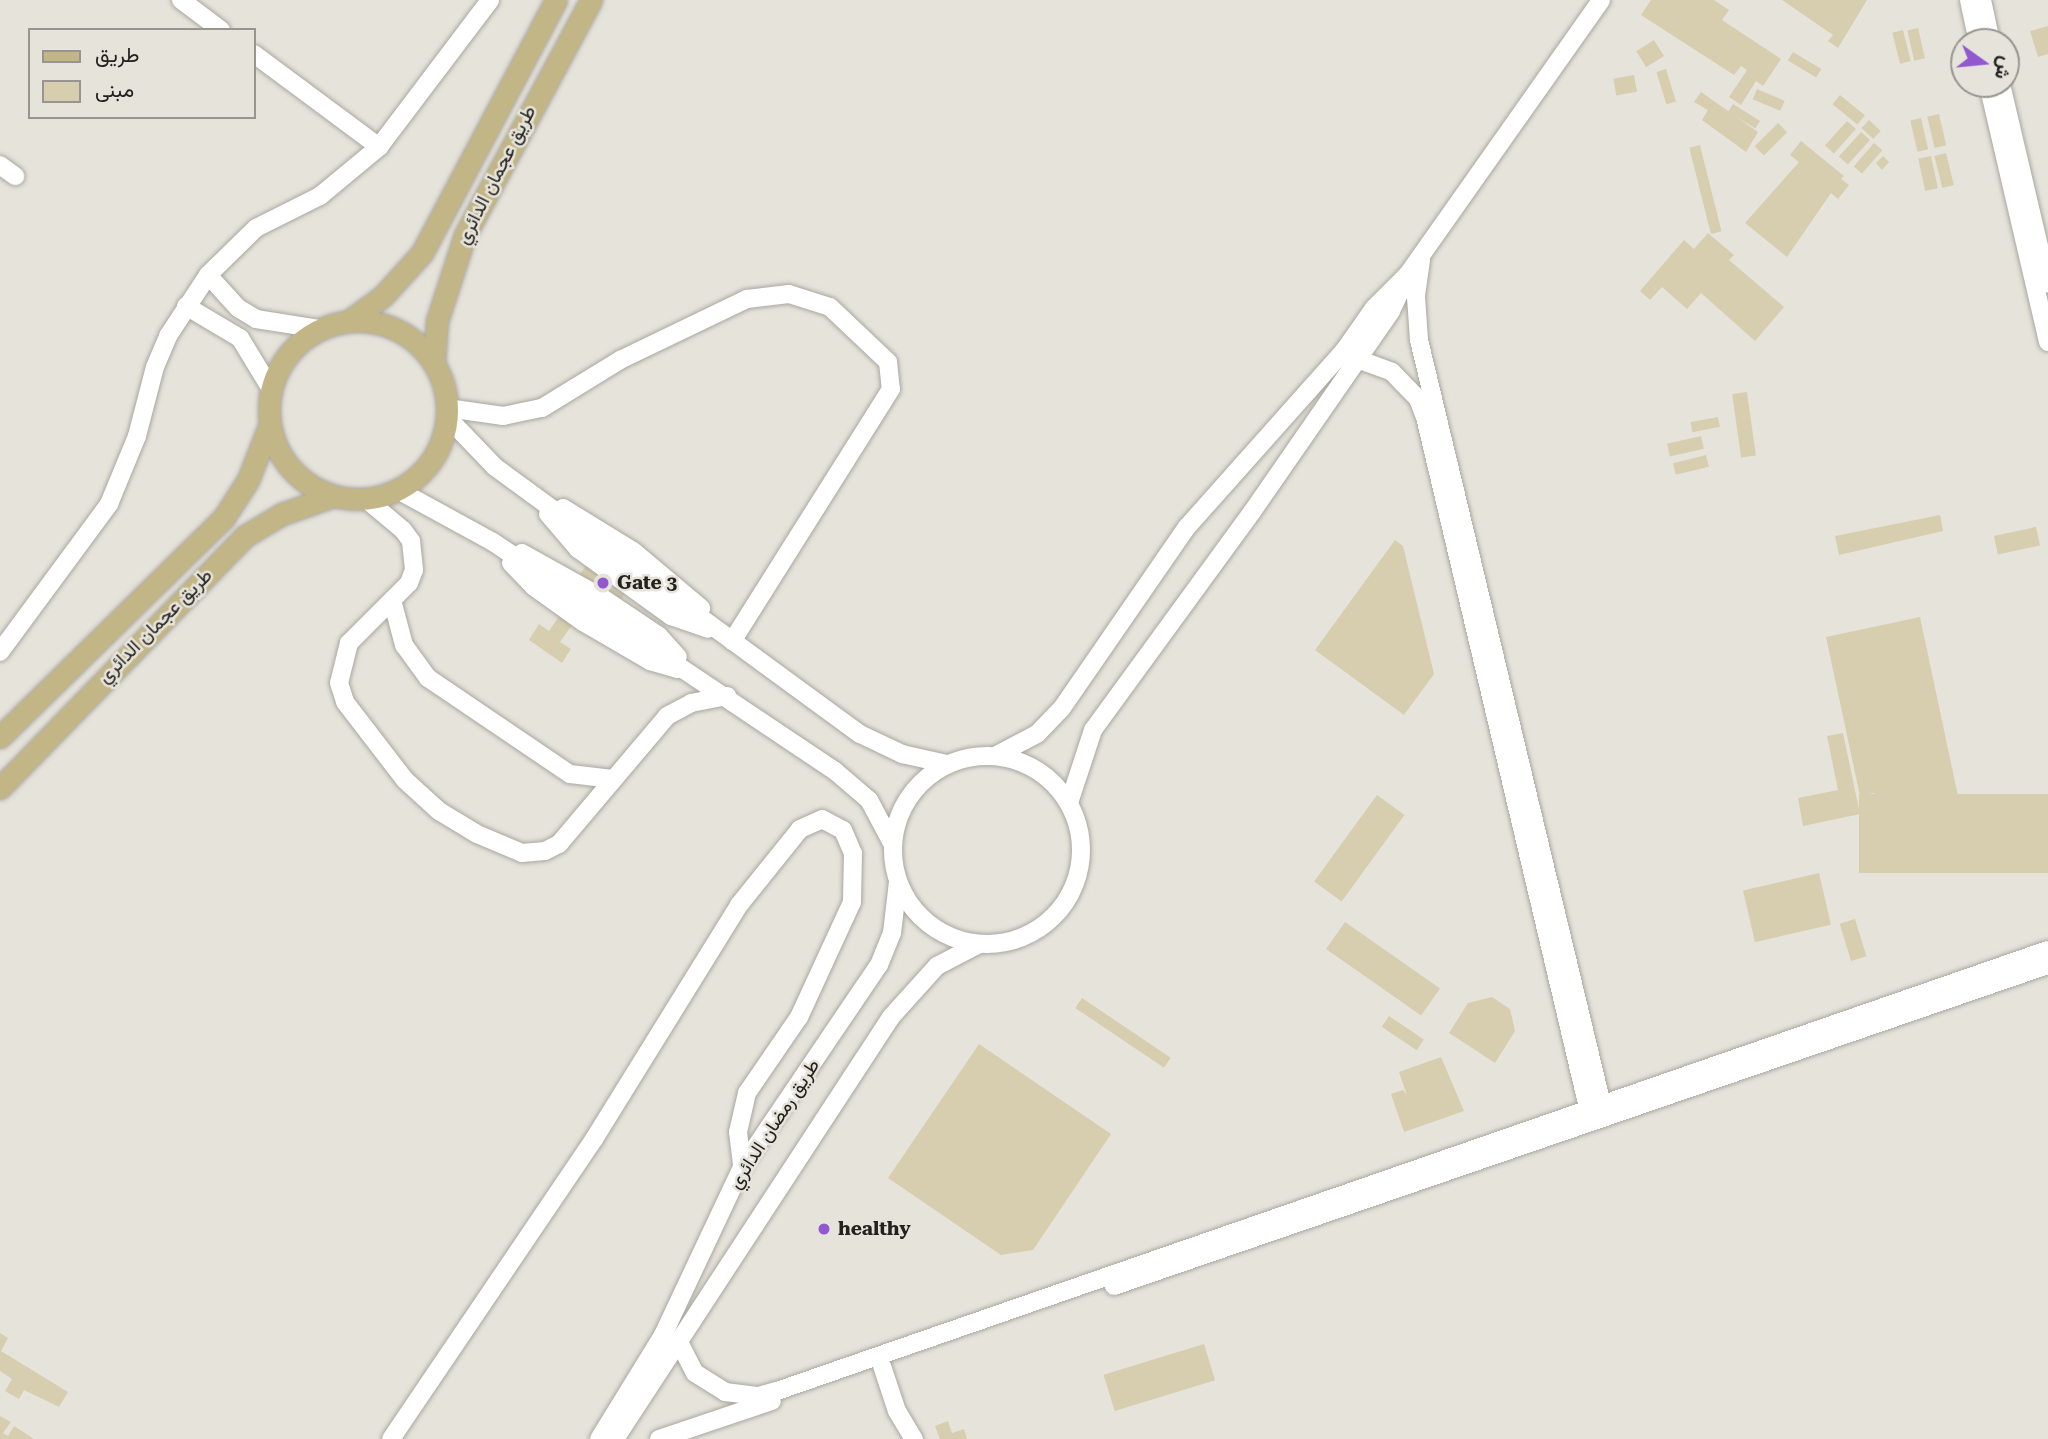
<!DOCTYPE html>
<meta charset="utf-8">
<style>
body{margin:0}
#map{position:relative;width:2048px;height:1439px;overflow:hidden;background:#e6e3db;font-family:"Roboto Serif",Vazirmatn,serif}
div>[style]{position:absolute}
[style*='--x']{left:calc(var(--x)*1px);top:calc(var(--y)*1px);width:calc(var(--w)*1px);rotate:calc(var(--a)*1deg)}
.building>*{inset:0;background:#d7ceaf;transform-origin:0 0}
.roads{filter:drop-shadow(0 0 2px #a9a79f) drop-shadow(0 0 2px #a9a79f)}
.minor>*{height:18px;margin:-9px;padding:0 9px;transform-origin:9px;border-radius:9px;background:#fff}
.minor>.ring{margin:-9px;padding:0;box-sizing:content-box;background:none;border:18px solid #fff;border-radius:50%}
.major>*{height:21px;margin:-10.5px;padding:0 10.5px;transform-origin:10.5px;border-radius:10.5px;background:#c3b686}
.major>.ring{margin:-10.5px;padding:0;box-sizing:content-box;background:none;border:21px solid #c3b686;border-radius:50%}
.dots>*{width:19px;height:19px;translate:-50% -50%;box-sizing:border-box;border:4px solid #e6e3db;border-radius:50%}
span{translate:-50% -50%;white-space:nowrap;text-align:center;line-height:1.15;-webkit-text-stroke:5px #e6e3db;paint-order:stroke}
.street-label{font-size:19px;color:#22211e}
.poi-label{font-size:19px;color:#22211e;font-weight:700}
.left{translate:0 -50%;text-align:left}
.legend{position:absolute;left:28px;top:28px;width:228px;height:91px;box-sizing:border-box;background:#e6e3db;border:2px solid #98958f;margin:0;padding:9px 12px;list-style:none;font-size:21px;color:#22211e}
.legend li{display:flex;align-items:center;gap:14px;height:35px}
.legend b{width:35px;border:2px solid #98958f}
.north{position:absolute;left:1950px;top:28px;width:70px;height:70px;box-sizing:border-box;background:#e6e3db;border:2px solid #98958f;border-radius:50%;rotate:105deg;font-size:19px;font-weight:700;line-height:28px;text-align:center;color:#22211e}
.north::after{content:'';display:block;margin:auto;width:24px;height:32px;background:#9158d0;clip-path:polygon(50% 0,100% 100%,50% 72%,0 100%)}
</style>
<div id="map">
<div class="building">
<div style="clip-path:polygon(1651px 0,1714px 0,1729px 10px,1722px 20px,1781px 59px,1763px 86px,1756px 81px,1741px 105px,1729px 97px,1747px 70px,1741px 66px,1734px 75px,1641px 15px)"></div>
<div style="clip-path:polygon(1782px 0,1867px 0,1838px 48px,1828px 41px,1833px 35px)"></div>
<div style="clip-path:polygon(2048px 26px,2048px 54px,2038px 57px,2030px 31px)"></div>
<div style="left:1918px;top:28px;width:31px;height:11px;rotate:77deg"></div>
<div style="left:1903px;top:30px;width:32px;height:11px;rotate:76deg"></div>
<div style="left:1654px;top:40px;width:19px;height:21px;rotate:58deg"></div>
<div style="left:1793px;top:52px;width:33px;height:10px;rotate:31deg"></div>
<div style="left:1666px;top:69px;width:34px;height:10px;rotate:73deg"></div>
<div style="left:1634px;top:75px;width:17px;height:21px;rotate:80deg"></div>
<div style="left:1757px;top:89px;width:30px;height:11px;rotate:23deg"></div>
<div style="clip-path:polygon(1701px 92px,1758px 132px,1746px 152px,1702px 120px,1708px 110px,1694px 102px)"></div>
<div style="left:1840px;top:95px;width:32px;height:12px;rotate:39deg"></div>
<div style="left:1733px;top:104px;width:32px;height:9px;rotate:32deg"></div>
<div style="left:1939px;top:114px;width:32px;height:12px;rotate:77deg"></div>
<div style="left:1921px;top:118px;width:32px;height:11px;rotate:77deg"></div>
<div style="left:1869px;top:120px;width:16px;height:11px;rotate:43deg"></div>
<div style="left:1847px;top:121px;width:12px;height:33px;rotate:42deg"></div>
<div style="left:1778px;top:123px;width:13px;height:33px;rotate:45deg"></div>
<div style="left:1861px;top:132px;width:12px;height:33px;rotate:42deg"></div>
<div style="clip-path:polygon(1801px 141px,1844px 176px,1841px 179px,1849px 185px,1838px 199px,1831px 193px,1787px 257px,1745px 223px,1799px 162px,1790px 155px)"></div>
<div style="left:1874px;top:143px;width:11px;height:31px;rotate:41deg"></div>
<div style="left:1700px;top:145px;width:89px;height:11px;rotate:76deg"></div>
<div style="left:1946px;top:153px;width:33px;height:12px;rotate:76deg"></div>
<div style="clip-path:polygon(1883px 156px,1889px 162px,1882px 170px,1876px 163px)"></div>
<div style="left:1931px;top:156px;width:33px;height:13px;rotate:78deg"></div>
<div style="clip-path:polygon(1708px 233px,1734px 255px,1729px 260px,1784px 307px,1755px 341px,1701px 293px,1687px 309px,1662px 287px,1650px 300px,1640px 291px,1684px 240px,1694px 249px)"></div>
<div style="left:1747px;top:392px;width:64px;height:15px;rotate:82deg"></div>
<div style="left:1718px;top:417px;width:10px;height:28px;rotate:79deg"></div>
<div style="left:1701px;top:436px;width:13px;height:35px;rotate:77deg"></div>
<div style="left:1706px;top:455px;width:12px;height:34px;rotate:76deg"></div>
<div style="clip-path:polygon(1940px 515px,1943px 531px,1839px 555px,1835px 536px)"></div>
<div style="left:2036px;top:527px;width:19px;height:43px;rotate:78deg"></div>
<div style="clip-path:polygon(1395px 540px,1403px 546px,1434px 674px,1404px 715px,1315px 650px)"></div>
<div style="left:587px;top:564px;width:48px;height:13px;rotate:34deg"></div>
<div style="clip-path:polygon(559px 616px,572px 625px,560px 642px,571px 649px,562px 663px,529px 640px,539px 624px,549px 631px)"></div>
<div style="clip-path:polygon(1920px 617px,1958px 796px,1879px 813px,1874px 793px,1860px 796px,1826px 637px)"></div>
<div style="clip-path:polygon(1843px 733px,1860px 814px,1803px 826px,1798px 798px,1838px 790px,1827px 736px)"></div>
<div style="left:2048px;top:794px;width:79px;height:189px;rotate:90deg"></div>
<div style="left:1377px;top:795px;width:34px;height:107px;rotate:36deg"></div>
<div style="left:1819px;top:873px;width:53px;height:78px;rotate:77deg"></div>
<div style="left:1855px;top:919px;width:39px;height:16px;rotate:73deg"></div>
<div style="left:1345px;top:922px;width:116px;height:33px;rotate:35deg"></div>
<div style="clip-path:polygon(1492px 997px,1510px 1009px,1515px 1031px,1495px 1063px,1449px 1033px,1468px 1003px)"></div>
<div style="left:1082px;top:998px;width:107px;height:12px;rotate:34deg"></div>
<div style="left:1389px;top:1016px;width:42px;height:13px;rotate:34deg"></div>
<div style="clip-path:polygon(979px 1044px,1111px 1134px,1033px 1250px,1001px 1255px,888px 1178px)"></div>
<div style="clip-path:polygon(1441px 1057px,1464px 1111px,1404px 1132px,1391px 1094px,1403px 1090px,1407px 1095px,1399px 1072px)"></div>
<div style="clip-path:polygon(0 1333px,8px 1338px,1px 1351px,68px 1392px,59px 1407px,24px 1390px,19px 1399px,5px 1391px,12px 1379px,0 1371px)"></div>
<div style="left:1204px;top:1344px;width:38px;height:105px;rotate:73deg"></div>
<div style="clip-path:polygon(0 1416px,11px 1422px,3px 1433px,8px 1436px,14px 1426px,34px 1439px,0 1439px)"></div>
<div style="clip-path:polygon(948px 1421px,952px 1433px,964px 1429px,967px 1439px,940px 1439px,935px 1426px)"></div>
</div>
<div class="roads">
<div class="minor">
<div style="--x:181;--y:0;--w:50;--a:36.9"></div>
<div style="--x:1969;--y:0;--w:43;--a:77.9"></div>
<div style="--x:1982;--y:0;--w:43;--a:77.9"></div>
<div style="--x:254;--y:54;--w:156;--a:36.6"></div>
<div style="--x:1988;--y:84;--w:265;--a:76.9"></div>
<div style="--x:2001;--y:84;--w:205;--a:76.8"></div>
<div style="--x:0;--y:165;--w:19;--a:36"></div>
<div style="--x:1421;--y:260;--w:37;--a:98"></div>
<div style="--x:1416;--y:297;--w:43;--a:86"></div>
<div style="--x:1419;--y:340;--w:795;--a:76.54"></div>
<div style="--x:208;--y:275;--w:45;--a:47.7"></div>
<div style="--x:238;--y:308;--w:21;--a:31"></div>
<div style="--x:256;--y:319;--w:65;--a:8.9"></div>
<div style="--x:186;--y:306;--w:63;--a:30.7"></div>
<div style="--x:240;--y:338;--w:60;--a:58.7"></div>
<div style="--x:1357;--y:359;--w:37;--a:20"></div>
<div style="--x:1392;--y:372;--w:37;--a:46"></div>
<div style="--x:1418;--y:399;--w:19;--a:69"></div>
<div style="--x:1425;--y:417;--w:718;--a:76.72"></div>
<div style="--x:447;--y:408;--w:57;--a:8.1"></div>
<div style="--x:503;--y:416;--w:40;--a:-12"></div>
<div style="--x:542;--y:408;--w:92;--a:-31.6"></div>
<div style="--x:620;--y:360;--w:141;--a:-25.7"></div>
<div style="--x:747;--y:299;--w:42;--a:-6.8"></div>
<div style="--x:789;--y:294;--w:43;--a:17.6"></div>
<div style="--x:830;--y:307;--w:80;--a:43.5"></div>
<div style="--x:888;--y:362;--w:27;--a:84"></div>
<div style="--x:891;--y:389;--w:298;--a:122.2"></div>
<div style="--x:447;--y:417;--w:69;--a:46.2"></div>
<div style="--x:495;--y:467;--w:452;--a:36.2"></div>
<div style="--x:860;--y:734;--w:47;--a:25.5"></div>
<div style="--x:902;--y:754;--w:46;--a:12.5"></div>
<div style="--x:398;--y:490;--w:108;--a:28.7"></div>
<div style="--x:493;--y:542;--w:412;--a:33.8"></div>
<div style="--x:835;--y:771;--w:45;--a:40.5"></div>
<div style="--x:869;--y:800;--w:51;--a:61.9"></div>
<div style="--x:366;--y:499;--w:48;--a:40"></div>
<div style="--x:403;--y:530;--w:14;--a:54"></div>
<div style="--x:411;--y:541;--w:29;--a:84"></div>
<div style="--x:414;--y:570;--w:14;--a:111"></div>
<div style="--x:409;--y:583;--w:85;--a:135"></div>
<div style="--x:349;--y:643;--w:41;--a:104"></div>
<div style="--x:339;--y:683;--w:20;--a:72"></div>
<div style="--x:345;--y:702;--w:98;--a:52.4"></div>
<div style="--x:405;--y:780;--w:46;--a:42.4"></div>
<div style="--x:439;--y:811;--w:44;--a:31.2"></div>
<div style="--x:477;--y:834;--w:49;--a:22.9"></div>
<div style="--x:522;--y:853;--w:23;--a:-5"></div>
<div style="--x:545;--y:851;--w:16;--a:-27"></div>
<div style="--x:559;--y:844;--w:167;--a:-49.8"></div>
<div style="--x:667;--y:716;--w:27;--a:-28"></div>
<div style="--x:691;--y:703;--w:37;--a:-11"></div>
<div style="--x:563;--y:508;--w:82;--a:31.6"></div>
<div style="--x:633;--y:551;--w:89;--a:40"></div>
<div style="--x:548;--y:514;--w:46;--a:49.4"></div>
<div style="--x:578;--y:549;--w:115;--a:35.8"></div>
<div style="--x:671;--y:616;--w:39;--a:19"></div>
<div style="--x:522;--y:553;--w:90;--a:29.1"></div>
<div style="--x:601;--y:597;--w:70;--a:33.9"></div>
<div style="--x:659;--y:636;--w:28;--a:48"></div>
<div style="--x:511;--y:563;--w:33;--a:46"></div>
<div style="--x:534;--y:587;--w:60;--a:35.5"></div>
<div style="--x:583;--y:622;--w:78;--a:30.2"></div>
<div style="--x:650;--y:661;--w:29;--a:16"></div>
<div style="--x:392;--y:600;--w:47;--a:75.1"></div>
<div style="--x:404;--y:645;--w:41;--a:54"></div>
<div style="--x:428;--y:678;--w:171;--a:34.1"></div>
<div style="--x:570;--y:774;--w:43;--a:6.6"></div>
<div style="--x:0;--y:652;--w:184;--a:-53.6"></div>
<div style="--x:109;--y:504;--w:74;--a:-67.6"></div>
<div style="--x:137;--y:436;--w:71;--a:-75.4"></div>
<div style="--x:155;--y:367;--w:34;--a:-67"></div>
<div style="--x:168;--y:336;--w:73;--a:-56.7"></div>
<div style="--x:208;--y:275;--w:67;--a:-44.4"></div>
<div style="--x:256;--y:228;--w:72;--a:-26.6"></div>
<div style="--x:320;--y:196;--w:77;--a:-39.7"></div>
<div style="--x:379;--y:147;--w:184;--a:-52.9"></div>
<div style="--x:997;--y:755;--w:45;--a:-27.7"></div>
<div style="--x:1037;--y:734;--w:36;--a:-46"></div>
<div style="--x:1062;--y:708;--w:220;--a:-55.4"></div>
<div style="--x:1187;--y:527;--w:236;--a:-48.3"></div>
<div style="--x:1344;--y:351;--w:52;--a:-55.1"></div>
<div style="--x:1374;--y:308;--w:48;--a:-45"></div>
<div style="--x:1408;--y:274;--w:335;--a:-54.8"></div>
<div class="ring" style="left:893px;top:756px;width:170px;height:170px"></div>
<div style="--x:1069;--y:803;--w:77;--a:-71.8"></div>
<div style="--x:1093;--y:730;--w:270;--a:-53.9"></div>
<div style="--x:1252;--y:512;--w:244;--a:-55.3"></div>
<div style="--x:1391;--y:311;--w:33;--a:-65"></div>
<div style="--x:1114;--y:1286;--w:988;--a:-18.97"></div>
<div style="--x:679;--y:1342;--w:35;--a:63"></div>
<div style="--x:695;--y:1373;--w:36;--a:32"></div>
<div style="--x:725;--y:1392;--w:34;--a:7"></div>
<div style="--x:759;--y:1396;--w:19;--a:-16"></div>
<div style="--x:777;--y:1391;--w:1345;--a:-19.14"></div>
<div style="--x:882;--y:1366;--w:47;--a:71.6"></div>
<div style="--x:897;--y:1411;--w:33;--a:59"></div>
<div style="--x:391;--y:1439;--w:362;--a:-55.9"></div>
<div style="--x:594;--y:1139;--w:275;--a:-58.2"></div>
<div style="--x:739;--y:905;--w:97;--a:-51.2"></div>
<div style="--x:800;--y:829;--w:24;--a:-24"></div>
<div style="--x:822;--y:819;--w:24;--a:28"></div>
<div style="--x:843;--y:830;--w:25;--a:67"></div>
<div style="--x:853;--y:853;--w:49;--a:91.2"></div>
<div style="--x:852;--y:902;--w:127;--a:114.7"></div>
<div style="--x:799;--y:1017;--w:92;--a:124.4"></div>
<div style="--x:747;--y:1093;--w:40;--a:103"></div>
<div style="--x:738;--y:1132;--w:35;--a:83"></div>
<div style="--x:599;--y:1439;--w:122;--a:-58.4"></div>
<div style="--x:663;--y:1335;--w:186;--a:-64.8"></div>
<div style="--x:742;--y:1167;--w:244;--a:-55.9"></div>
<div style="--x:879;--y:965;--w:35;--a:-68"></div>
<div style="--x:892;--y:933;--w:51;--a:-83.3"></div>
<div style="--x:615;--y:1439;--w:504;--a:-56.81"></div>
<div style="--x:891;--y:1017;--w:69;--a:-48"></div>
<div style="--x:937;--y:966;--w:47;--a:-27.6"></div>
<div style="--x:659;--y:1439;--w:119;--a:-18.6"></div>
</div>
<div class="major">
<div style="--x:349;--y:321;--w:42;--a:-36.3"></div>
<div style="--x:383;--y:296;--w:58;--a:-47.8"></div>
<div style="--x:422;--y:253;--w:286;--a:-62.1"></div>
<div class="ring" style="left:269px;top:321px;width:157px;height:157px"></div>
<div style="--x:434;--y:363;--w:42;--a:-85.9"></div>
<div style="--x:437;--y:321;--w:90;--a:-72"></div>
<div style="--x:465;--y:235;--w:267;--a:-61.8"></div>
<div style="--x:0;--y:737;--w:312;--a:-44.4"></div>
<div style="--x:223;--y:519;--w:46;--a:-57.3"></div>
<div style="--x:248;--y:480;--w:60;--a:-68.6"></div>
<div style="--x:0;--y:788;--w:351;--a:-45.8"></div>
<div style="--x:245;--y:536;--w:43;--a:-30.7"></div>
<div style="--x:282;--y:514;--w:54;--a:-19.4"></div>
</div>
</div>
<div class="dots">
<div style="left:603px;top:583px;background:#9158d0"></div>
<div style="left:824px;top:1229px;background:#9158d0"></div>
</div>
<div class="street-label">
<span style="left:496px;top:175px;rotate:-63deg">طريق عجمان الدائري</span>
<span style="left:155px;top:626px;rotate:-45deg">طريق عجمان الدائري</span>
<span style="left:774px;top:1124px;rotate:-57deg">طريق رمضان الدائري</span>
</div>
<div class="poi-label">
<span class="left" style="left:617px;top:583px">Gate 3</span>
<span class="left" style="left:838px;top:1229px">healthy</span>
</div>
<ul class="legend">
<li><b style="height:9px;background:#c3b686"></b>طريق</li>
<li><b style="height:19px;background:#d7ceaf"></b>مبنى</li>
</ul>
<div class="north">ش</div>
</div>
